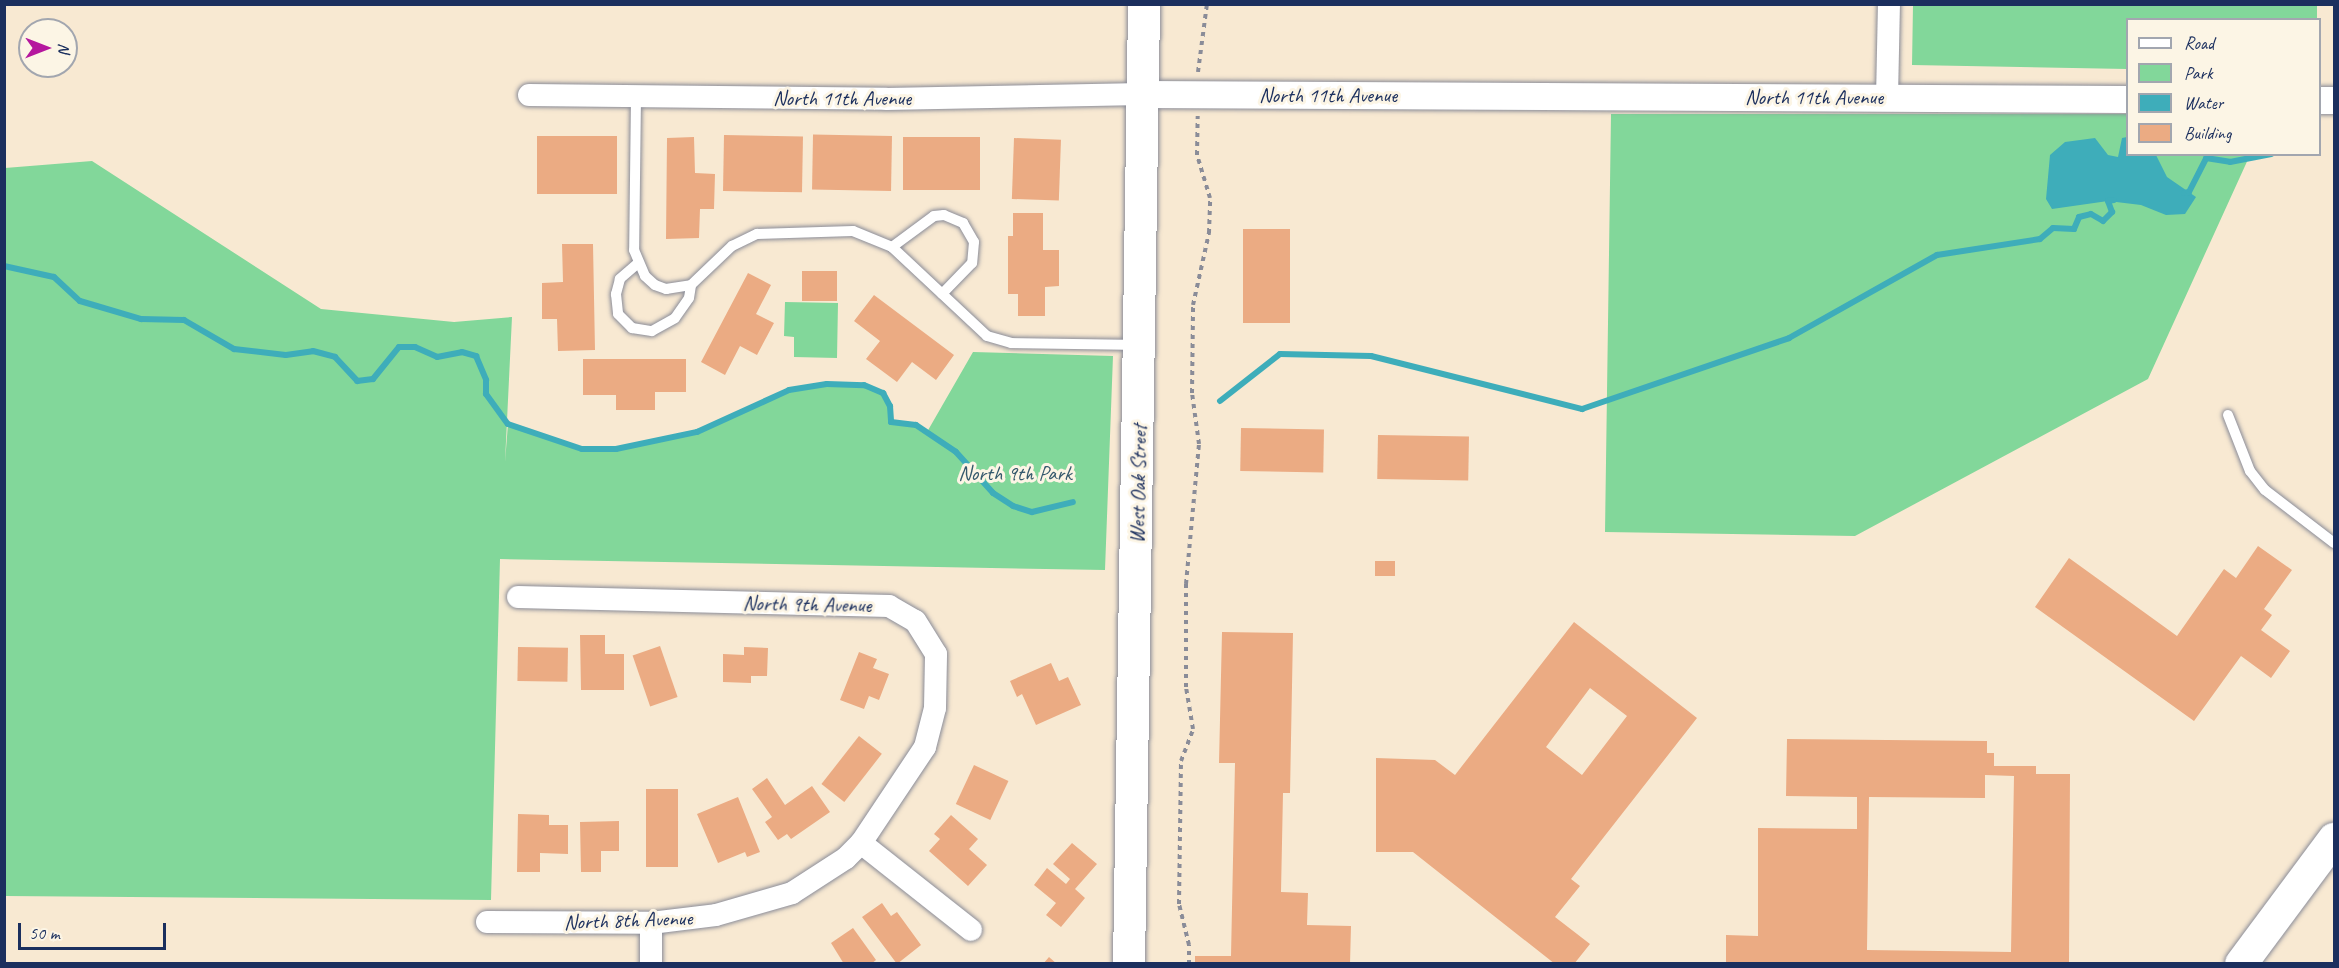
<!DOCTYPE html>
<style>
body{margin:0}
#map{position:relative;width:2339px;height:968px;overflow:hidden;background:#f8e9d2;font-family:Caveat,sans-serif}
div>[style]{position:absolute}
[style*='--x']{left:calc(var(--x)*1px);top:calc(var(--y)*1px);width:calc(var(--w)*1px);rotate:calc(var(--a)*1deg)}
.green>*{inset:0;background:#82d79a}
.water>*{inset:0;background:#3eadba}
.stream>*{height:6px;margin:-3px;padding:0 3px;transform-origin:3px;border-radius:3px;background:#3eadba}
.building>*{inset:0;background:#ebab83;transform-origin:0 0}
.path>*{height:4px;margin-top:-2px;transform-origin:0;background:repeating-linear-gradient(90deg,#8a8c98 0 4.5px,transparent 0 9px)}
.roads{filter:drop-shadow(0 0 2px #8a8c98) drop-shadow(0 0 2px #8a8c98)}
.service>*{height:10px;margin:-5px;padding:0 5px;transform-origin:5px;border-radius:5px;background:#fff}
.minor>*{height:22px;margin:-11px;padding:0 11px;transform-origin:11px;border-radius:11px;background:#fff}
.tertiary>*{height:27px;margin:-13.5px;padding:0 13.5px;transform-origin:13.5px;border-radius:13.5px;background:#fff}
.secondary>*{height:32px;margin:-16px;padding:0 16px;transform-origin:16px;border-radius:16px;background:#fff}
span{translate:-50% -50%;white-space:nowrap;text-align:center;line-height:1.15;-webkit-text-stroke:6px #fcf5e5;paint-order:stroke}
.street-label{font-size:21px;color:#1b2f5e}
.park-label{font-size:21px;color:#35596d}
.frame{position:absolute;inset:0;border:6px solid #1b2f5e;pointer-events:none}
.legend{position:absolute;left:2126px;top:18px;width:195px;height:138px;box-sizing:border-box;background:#fcf5e5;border:2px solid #a2a6af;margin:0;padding:8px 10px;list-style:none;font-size:18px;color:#1b2f5e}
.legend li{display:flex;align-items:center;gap:12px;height:30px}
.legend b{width:30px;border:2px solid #a2a6af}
.north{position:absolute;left:18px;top:18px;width:60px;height:60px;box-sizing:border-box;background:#fcf5e5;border:2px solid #a2a6af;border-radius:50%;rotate:90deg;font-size:16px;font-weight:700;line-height:24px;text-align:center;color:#1b2f5e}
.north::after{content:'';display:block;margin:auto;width:21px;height:27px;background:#b5179e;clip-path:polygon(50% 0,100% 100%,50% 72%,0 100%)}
.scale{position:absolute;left:18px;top:923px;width:148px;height:27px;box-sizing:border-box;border:3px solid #1b2f5e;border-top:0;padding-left:8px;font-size:18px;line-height:21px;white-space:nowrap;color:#1b2f5e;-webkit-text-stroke:4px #fcf5e5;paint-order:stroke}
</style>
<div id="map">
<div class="green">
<div style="clip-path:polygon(1913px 5px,2317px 4px,2317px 19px,2128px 20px,2127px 69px,1912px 65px)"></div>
<div style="clip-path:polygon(1611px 114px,2127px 114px,2128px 154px,2250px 155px,2148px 379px,1855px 536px,1605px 532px)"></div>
<div style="clip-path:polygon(92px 161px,321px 309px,454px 322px,512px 317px,505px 462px,508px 424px,582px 448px,616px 449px,697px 432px,770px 397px,827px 384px,864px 385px,883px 393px,890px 406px,891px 422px,916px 425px,927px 432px,973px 352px,1113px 356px,1105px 570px,500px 559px,491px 900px,5px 896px,5px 168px)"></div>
<div style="clip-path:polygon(785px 302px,838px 303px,837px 358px,794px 357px,794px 337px,784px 336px)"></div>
</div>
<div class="water">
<div style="clip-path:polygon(2127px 137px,2128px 154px,2156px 155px,2167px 177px,2196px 197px,2185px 214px,2166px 215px,2141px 205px,2108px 201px,2052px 209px,2046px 199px,2050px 155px,2065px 142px,2095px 138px,2108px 155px,2118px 157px,2122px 138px)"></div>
</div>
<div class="stream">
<div style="--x:2184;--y:193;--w:5;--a:-11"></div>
<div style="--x:2189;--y:192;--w:38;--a:-63"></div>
<div style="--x:2206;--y:158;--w:24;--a:9"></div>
<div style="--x:2230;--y:162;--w:42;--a:-11"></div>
<div style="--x:4;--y:266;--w:51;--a:12.4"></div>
<div style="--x:54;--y:277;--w:35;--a:43"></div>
<div style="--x:80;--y:301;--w:64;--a:16.4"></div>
<div style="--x:141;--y:319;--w:43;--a:1.3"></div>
<div style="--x:184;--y:320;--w:58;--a:30.1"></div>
<div style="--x:234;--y:349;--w:52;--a:6.6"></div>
<div style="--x:286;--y:355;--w:27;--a:-8"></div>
<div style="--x:313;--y:351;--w:23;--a:15"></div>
<div style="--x:335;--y:357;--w:33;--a:47"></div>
<div style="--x:357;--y:381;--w:16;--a:-7"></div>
<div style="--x:373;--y:379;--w:41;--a:-50.9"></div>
<div style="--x:399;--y:347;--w:16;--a:0"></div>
<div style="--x:415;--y:347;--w:24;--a:24"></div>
<div style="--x:437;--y:357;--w:25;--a:-11"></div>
<div style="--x:462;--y:352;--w:15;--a:16"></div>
<div style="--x:476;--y:356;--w:26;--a:67"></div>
<div style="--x:486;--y:380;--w:14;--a:90"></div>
<div style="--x:486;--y:394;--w:37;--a:54"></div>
<div style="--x:508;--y:424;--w:78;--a:18.7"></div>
<div style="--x:582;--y:449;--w:34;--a:0"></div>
<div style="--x:616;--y:449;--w:83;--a:-11.9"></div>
<div style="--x:697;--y:432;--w:101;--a:-24.5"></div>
<div style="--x:789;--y:390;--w:38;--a:-9"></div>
<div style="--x:827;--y:384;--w:37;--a:2"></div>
<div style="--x:864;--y:385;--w:21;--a:23"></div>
<div style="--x:883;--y:393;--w:15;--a:62"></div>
<div style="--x:890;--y:406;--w:16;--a:86"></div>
<div style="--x:891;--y:422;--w:25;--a:7"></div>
<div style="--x:916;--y:425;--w:48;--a:34"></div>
<div style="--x:956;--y:452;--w:55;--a:47.9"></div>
<div style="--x:993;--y:493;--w:24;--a:33"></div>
<div style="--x:1013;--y:506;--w:20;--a:18"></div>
<div style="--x:1032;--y:512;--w:42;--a:-13.7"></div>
<div style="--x:1220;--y:401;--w:76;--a:-38.1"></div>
<div style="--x:1280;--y:354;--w:91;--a:1.3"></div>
<div style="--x:1371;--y:356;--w:218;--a:14.1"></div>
<div style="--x:1582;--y:409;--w:219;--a:-18.9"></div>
<div style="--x:1789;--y:338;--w:170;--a:-29.3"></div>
<div style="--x:1937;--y:255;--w:104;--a:-8.8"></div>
<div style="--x:2040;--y:239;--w:17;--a:-40"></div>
<div style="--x:2053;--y:228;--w:21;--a:3"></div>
<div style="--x:2074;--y:229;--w:13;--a:-67"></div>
<div style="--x:2079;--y:217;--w:12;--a:-14"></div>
<div style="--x:2091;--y:214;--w:14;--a:30"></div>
<div style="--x:2103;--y:221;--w:13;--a:-45"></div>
<div style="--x:2112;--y:212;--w:12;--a:-110"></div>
<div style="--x:2108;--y:201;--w:6;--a:-9"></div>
</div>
<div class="building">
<div style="left:724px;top:135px;width:79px;height:56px;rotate:1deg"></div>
<div style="left:537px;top:136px;width:80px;height:58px"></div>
<div style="left:892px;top:136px;width:55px;height:79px;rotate:91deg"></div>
<div style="clip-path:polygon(694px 137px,695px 173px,715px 174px,714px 209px,700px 209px,699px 238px,666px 239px,667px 138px)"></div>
<div style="left:903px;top:137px;width:77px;height:53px"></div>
<div style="left:1014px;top:138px;width:47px;height:61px;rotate:2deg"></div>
<div style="clip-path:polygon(1013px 213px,1043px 213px,1043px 250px,1059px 250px,1059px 286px,1045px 287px,1045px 316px,1018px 316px,1018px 294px,1008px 294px,1008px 236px,1013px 236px)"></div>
<div style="left:1243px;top:229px;width:47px;height:94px"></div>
<div style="clip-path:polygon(562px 244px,593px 244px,595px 350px,558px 351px,557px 319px,542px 319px,542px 283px,563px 282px)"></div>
<div style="left:802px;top:271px;width:35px;height:30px"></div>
<div style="clip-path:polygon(748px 273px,771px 285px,756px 314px,774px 323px,757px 355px,740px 346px,725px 375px,701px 362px)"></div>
<div style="clip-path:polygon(874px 295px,954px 355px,936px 380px,912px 362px,897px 382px,866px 359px,880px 341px,854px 321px)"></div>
<div style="clip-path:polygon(583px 359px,686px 359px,686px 392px,655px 392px,655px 410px,616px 410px,616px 395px,583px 395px)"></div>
<div style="left:1241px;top:428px;width:83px;height:43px;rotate:1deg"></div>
<div style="left:1378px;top:435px;width:91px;height:44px;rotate:1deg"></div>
<div style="clip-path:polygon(2258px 546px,2292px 570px,2264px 609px,2272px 615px,2261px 630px,2290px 651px,2271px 678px,2241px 656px,2194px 721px,2035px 607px,2069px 558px,2177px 636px,2224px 569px,2236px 578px)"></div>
<div style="left:1375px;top:561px;width:20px;height:15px"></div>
<div style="clip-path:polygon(evenodd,1574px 622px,1697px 718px,1571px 879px,1580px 886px,1555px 917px,1590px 944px,1574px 964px,1555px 964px,1413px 852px,1376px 852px,1376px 758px,1435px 760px,1455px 775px,1574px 622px,1590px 688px,1627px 716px,1582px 775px,1546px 747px,1590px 688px)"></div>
<div style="clip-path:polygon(1222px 632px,1293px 633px,1290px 793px,1283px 793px,1281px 892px,1308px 893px,1307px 925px,1351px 926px,1350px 964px,1195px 964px,1195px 956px,1231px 956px,1235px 763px,1219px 763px)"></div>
<div style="clip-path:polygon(580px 635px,605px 635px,605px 654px,624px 654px,624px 690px,581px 690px)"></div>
<div style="left:660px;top:646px;width:54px;height:29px;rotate:71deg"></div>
<div style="left:518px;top:647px;width:50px;height:34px;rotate:1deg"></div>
<div style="clip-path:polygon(744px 647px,768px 648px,767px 676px,751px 676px,751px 683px,723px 682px,723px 654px,744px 655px)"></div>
<div style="clip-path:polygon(859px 652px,877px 659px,873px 668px,889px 674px,879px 700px,869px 696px,864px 709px,840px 700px)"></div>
<div style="clip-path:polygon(1051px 663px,1059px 681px,1068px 677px,1081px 705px,1036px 725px,1022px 694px,1017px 697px,1010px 681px)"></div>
<div style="left:859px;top:736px;width:29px;height:61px;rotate:38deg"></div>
<div style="clip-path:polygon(evenodd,1787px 739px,1987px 741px,1987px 753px,1994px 753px,1994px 766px,2036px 766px,2036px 774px,2070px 774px,2069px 964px,1726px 964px,1726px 935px,1758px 936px,1758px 828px,1857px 829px,1857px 797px,1786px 796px,1787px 739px,1985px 775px,2014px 776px,2011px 952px,1867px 950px,1869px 797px,1985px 798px,1985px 775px)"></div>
<div style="left:974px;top:765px;width:38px;height:43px;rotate:25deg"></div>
<div style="clip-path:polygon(767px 778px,785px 805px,812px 786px,830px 812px,791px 839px,787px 834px,778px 840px,765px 822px,772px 817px,752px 789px)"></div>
<div style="left:646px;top:789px;width:32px;height:78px"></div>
<div style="clip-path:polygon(738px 797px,760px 852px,747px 857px,745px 852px,718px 863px,697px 814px)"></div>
<div style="clip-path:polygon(518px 814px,549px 815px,549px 825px,568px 825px,568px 854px,540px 853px,540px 872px,517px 872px)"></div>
<div style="clip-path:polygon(951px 815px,978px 839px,969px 849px,987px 865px,968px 886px,929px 851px,940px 839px,934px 834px)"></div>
<div style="clip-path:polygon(619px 821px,619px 851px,601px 851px,601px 872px,581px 872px,580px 822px)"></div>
<div style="clip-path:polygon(1072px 843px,1097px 864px,1075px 889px,1085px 898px,1061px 927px,1046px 915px,1056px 903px,1034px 885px,1047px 868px,1066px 884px,1070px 879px,1053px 864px)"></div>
<div style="clip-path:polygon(882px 903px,891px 916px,897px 912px,921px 945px,897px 964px,862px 917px)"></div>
<div style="clip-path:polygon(853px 928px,876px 960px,871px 964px,844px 964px,831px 943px)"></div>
<div style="clip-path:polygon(1049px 957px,1057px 964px,1043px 964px)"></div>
</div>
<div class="path">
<div style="--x:1198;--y:72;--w:69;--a:-82.5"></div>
<div style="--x:1189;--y:964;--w:19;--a:-90"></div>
<div style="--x:1189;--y:945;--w:42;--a:-103.7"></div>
<div style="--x:1179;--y:904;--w:143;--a:-89.2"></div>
<div style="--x:1181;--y:761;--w:34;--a:-69"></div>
<div style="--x:1193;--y:729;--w:43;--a:-99.5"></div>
<div style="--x:1186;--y:687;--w:103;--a:-90"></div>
<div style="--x:1186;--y:584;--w:141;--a:-84.7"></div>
<div style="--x:1199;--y:444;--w:51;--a:-97.8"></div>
<div style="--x:1192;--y:393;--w:88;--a:-89.3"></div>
<div style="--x:1193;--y:305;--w:74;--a:-77.5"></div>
<div style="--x:1209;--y:233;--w:35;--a:-88"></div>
<div style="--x:1210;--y:198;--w:45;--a:-106.8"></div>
<div style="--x:1197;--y:155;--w:39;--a:-89"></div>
</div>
<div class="roads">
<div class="service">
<div style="--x:636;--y:97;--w:153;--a:90.7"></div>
<div style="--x:634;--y:250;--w:28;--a:67"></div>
<div style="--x:645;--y:276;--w:13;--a:42"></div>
<div style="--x:655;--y:285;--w:12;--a:20"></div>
<div style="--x:666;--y:289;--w:25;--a:-9"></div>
<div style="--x:691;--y:285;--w:57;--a:-43.6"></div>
<div style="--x:732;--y:246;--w:28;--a:-26"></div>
<div style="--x:757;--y:234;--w:96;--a:-1.8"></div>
<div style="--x:853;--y:231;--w:42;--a:22.3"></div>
<div style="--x:892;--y:247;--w:130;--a:43.1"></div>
<div style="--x:987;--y:336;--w:25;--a:16"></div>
<div style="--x:1011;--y:343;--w:126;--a:0.9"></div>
<div style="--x:892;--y:247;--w:52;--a:-36.4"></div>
<div style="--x:934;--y:216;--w:10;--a:-6"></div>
<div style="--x:944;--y:215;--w:21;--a:23"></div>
<div style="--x:963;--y:223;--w:22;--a:60"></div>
<div style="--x:974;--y:242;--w:21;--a:95"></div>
<div style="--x:972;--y:263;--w:43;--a:134.1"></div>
<div style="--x:637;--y:264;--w:23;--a:139"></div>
<div style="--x:620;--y:279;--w:16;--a:105"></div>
<div style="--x:616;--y:294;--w:20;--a:84"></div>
<div style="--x:618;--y:314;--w:20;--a:45"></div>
<div style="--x:632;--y:328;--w:20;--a:9"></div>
<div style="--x:652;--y:331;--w:26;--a:-29"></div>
<div style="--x:675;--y:318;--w:24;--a:-55"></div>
<div style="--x:689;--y:298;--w:13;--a:-81"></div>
<div style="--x:2228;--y:415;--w:60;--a:68.6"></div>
<div style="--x:2250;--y:471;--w:24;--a:52"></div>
<div style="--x:2265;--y:490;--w:87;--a:37.5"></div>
</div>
<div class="minor">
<div style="--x:529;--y:95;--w:357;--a:0.6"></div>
<div style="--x:886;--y:99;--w:257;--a:-1.1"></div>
<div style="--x:1887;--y:98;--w:94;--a:-88.8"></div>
<div style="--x:861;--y:843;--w:140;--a:38.3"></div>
<div style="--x:487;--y:922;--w:164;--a:0.3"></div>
<div style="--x:651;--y:923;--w:65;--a:-7"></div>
<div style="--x:716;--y:915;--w:79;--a:-16.1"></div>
<div style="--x:792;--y:893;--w:64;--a:-32.9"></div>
<div style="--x:846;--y:858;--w:21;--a:-45"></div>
<div style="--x:861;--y:843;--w:115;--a:-56.3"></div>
<div style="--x:925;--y:747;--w:40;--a:-75.6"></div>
<div style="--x:935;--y:708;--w:54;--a:-88.9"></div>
<div style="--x:936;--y:654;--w:39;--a:-122"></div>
<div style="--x:915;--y:621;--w:30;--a:-150"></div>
<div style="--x:889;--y:606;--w:371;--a:-178.6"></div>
<div style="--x:651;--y:964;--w:41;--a:-90"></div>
</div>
<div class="tertiary">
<div style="--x:1143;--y:94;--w:985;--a:0.29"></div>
<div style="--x:2320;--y:100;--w:14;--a:0"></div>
</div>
<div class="secondary">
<div style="--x:1129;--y:964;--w:960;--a:-89.1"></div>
<div style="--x:2241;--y:964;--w:156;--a:-53.4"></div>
</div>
</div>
<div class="street-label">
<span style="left:1328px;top:95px">North 11th Avenue</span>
<span style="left:1814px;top:97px">North 11th Avenue</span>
<span style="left:842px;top:98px">North 11th Avenue</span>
<span style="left:1138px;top:484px;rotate:-89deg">West Oak Street</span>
<span style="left:807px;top:604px;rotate:1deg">North 9th Avenue</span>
<span style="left:628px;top:920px;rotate:-2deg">North 8th Avenue</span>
</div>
<div class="park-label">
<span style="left:1015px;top:473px">North 9th Park</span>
</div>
<div class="frame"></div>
<ul class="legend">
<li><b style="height:8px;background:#fff"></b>Road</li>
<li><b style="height:16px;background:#82d79a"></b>Park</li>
<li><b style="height:16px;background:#3eadba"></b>Water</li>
<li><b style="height:16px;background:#ebab83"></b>Building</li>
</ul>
<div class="north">N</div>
<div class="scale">50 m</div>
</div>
